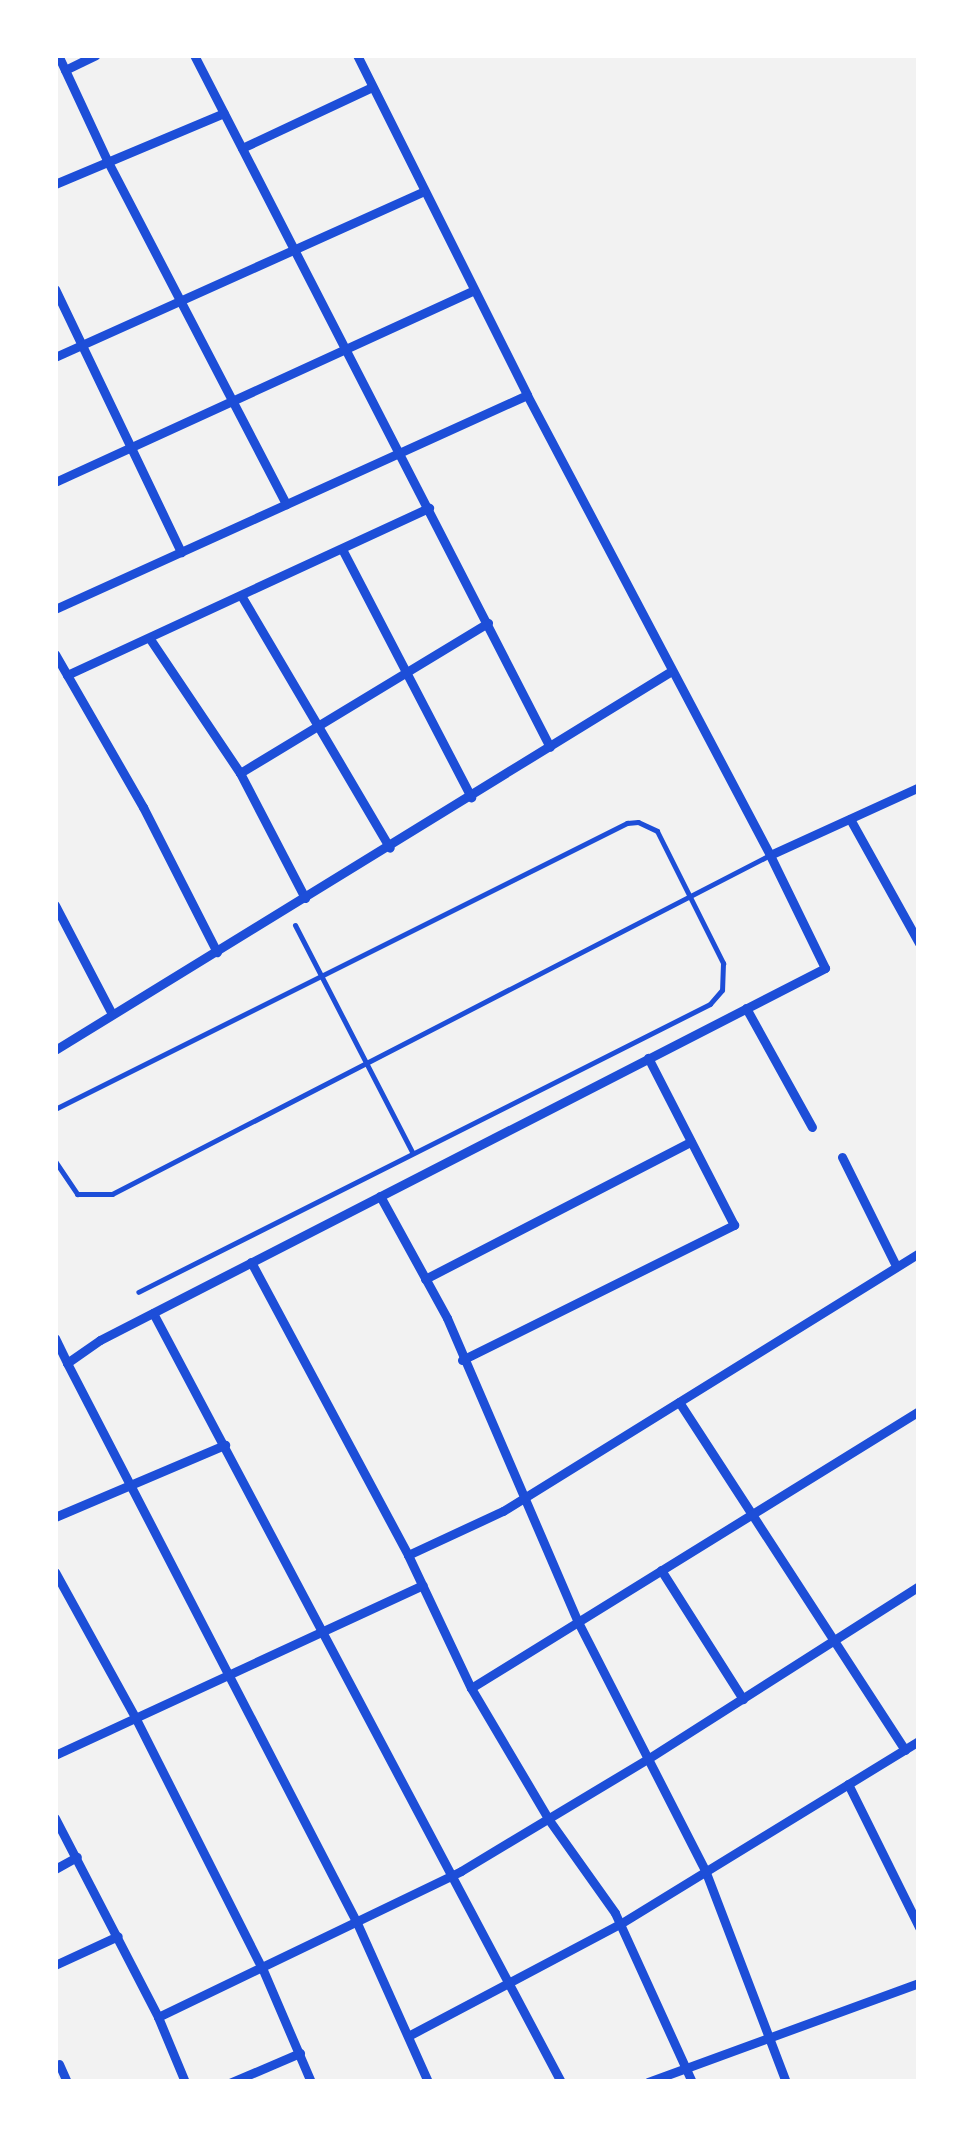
<!DOCTYPE html>
<style>
body{margin:0}
#map{position:relative;width:974px;height:2137px;overflow:hidden;background:#f2f2f2;font-family:Helvetica,sans-serif}
div>[style]{position:absolute}
[style*='--x']{left:calc(var(--x)*1px);top:calc(var(--y)*1px);width:calc(var(--w)*1px);rotate:calc(var(--a)*1deg)}
.service>*{height:5px;margin:-2.5px;padding:0 2.5px;transform-origin:2.5px;border-radius:2.5px;background:#1d4ed8}
.minor>*{height:9px;margin:-4.5px;padding:0 4.5px;transform-origin:4.5px;border-radius:4.5px;background:#1d4ed8}
span{translate:-50% -50%;white-space:nowrap;text-align:center;line-height:1.15;-webkit-text-stroke:8px #fff;paint-order:stroke}
.frame{position:absolute;inset:0;border:58px solid #fff;pointer-events:none}
</style>
<div id="map">
<div class="service">
<div style="--x:295;--y:925;--w:255;--a:62.7"></div>
<div style="--x:55;--y:1109;--w:640;--a:-26.57"></div>
<div style="--x:627;--y:823;--w:11;--a:-5"></div>
<div style="--x:638;--y:822;--w:21;--a:25"></div>
<div style="--x:657;--y:831;--w:148;--a:63.4"></div>
<div style="--x:723;--y:963;--w:27;--a:92"></div>
<div style="--x:722;--y:990;--w:18;--a:131"></div>
<div style="--x:710;--y:1004;--w:640;--a:153.27"></div>
<div style="--x:55;--y:1161;--w:40;--a:56"></div>
<div style="--x:77;--y:1194;--w:35;--a:0"></div>
<div style="--x:112;--y:1194;--w:740;--a:-27.26"></div>
</div>
<div class="minor">
<div style="--x:58;--y:55;--w:116;--a:65"></div>
<div style="--x:107;--y:160;--w:388;--a:62.5"></div>
<div style="--x:194;--y:55;--w:778;--a:62.78"></div>
<div style="--x:357;--y:55;--w:380;--a:63.4"></div>
<div style="--x:527;--y:395;--w:520;--a:62.15"></div>
<div style="--x:770;--y:855;--w:164;--a:-24.5"></div>
<div style="--x:65;--y:70;--w:34;--a:-26"></div>
<div style="--x:242;--y:148;--w:144;--a:-25.1"></div>
<div style="--x:55;--y:184;--w:183;--a:-22.8"></div>
<div style="--x:55;--y:289;--w:292;--a:64.4"></div>
<div style="--x:55;--y:357;--w:405;--a:-24.2"></div>
<div style="--x:55;--y:482;--w:461;--a:-24.6"></div>
<div style="--x:342;--y:549;--w:280;--a:62.5"></div>
<div style="--x:242;--y:597;--w:291;--a:59.5"></div>
<div style="--x:55;--y:609;--w:518;--a:-24.39"></div>
<div style="--x:150;--y:639;--w:161;--a:56.1"></div>
<div style="--x:240;--y:773;--w:141;--a:62.5"></div>
<div style="--x:55;--y:654;--w:177;--a:60.1"></div>
<div style="--x:143;--y:807;--w:163;--a:63"></div>
<div style="--x:67;--y:675;--w:399;--a:-24.8"></div>
<div style="--x:240;--y:773;--w:290;--a:-31.2"></div>
<div style="--x:850;--y:819;--w:142;--a:60.9"></div>
<div style="--x:55;--y:905;--w:123;--a:62.4"></div>
<div style="--x:746;--y:1008;--w:136;--a:61"></div>
<div style="--x:55;--y:1050;--w:722;--a:-31.58"></div>
<div style="--x:842;--y:1157;--w:122;--a:63.6"></div>
<div style="--x:380;--y:1196;--w:139;--a:61.2"></div>
<div style="--x:447;--y:1318;--w:331;--a:66.7"></div>
<div style="--x:578;--y:1622;--w:279;--a:62.9"></div>
<div style="--x:705;--y:1870;--w:227;--a:69.1"></div>
<div style="--x:251;--y:1262;--w:332;--a:61.8"></div>
<div style="--x:408;--y:1555;--w:147;--a:64.7"></div>
<div style="--x:471;--y:1688;--w:153;--a:59.4"></div>
<div style="--x:549;--y:1820;--w:114;--a:54.6"></div>
<div style="--x:615;--y:1913;--w:186;--a:65.5"></div>
<div style="--x:425;--y:1279;--w:299;--a:-27.3"></div>
<div style="--x:153;--y:1313;--w:871;--a:62.05"></div>
<div style="--x:55;--y:1338;--w:28;--a:64"></div>
<div style="--x:67;--y:1363;--w:40;--a:-34.9"></div>
<div style="--x:100;--y:1340;--w:815;--a:-27.16"></div>
<div style="--x:825;--y:968;--w:126;--a:-116"></div>
<div style="--x:462;--y:1360;--w:304;--a:-26.4"></div>
<div style="--x:734;--y:1225;--w:188;--a:-117.2"></div>
<div style="--x:67;--y:1363;--w:631;--a:62.62"></div>
<div style="--x:357;--y:1923;--w:174;--a:65.9"></div>
<div style="--x:679;--y:1402;--w:415;--a:57"></div>
<div style="--x:55;--y:1517;--w:185;--a:-23"></div>
<div style="--x:408;--y:1555;--w:105;--a:-24.9"></div>
<div style="--x:503;--y:1511;--w:490;--a:-31.8"></div>
<div style="--x:661;--y:1570;--w:153;--a:57.6"></div>
<div style="--x:55;--y:1572;--w:168;--a:61.1"></div>
<div style="--x:136;--y:1719;--w:281;--a:63.2"></div>
<div style="--x:263;--y:1970;--w:122;--a:66.8"></div>
<div style="--x:471;--y:1688;--w:527;--a:-31.73"></div>
<div style="--x:55;--y:1755;--w:405;--a:-24.8"></div>
<div style="--x:848;--y:1784;--w:160;--a:63.6"></div>
<div style="--x:55;--y:1818;--w:224;--a:62.6"></div>
<div style="--x:158;--y:2017;--w:70;--a:67.4"></div>
<div style="--x:55;--y:1869;--w:25;--a:-29"></div>
<div style="--x:55;--y:1965;--w:69;--a:-24.7"></div>
<div style="--x:158;--y:2017;--w:336;--a:-25.7"></div>
<div style="--x:461;--y:1871;--w:216;--a:-31"></div>
<div style="--x:646;--y:1760;--w:324;--a:-32.5"></div>
<div style="--x:410;--y:2035;--w:238;--a:-27.9"></div>
<div style="--x:620;--y:1924;--w:351;--a:-31.5"></div>
<div style="--x:59;--y:2064;--w:20;--a:66"></div>
<div style="--x:232;--y:2082;--w:74;--a:-23.1"></div>
<div style="--x:648;--y:2082;--w:289;--a:-20.1"></div>
</div>
<div class="frame"></div>
</div>
